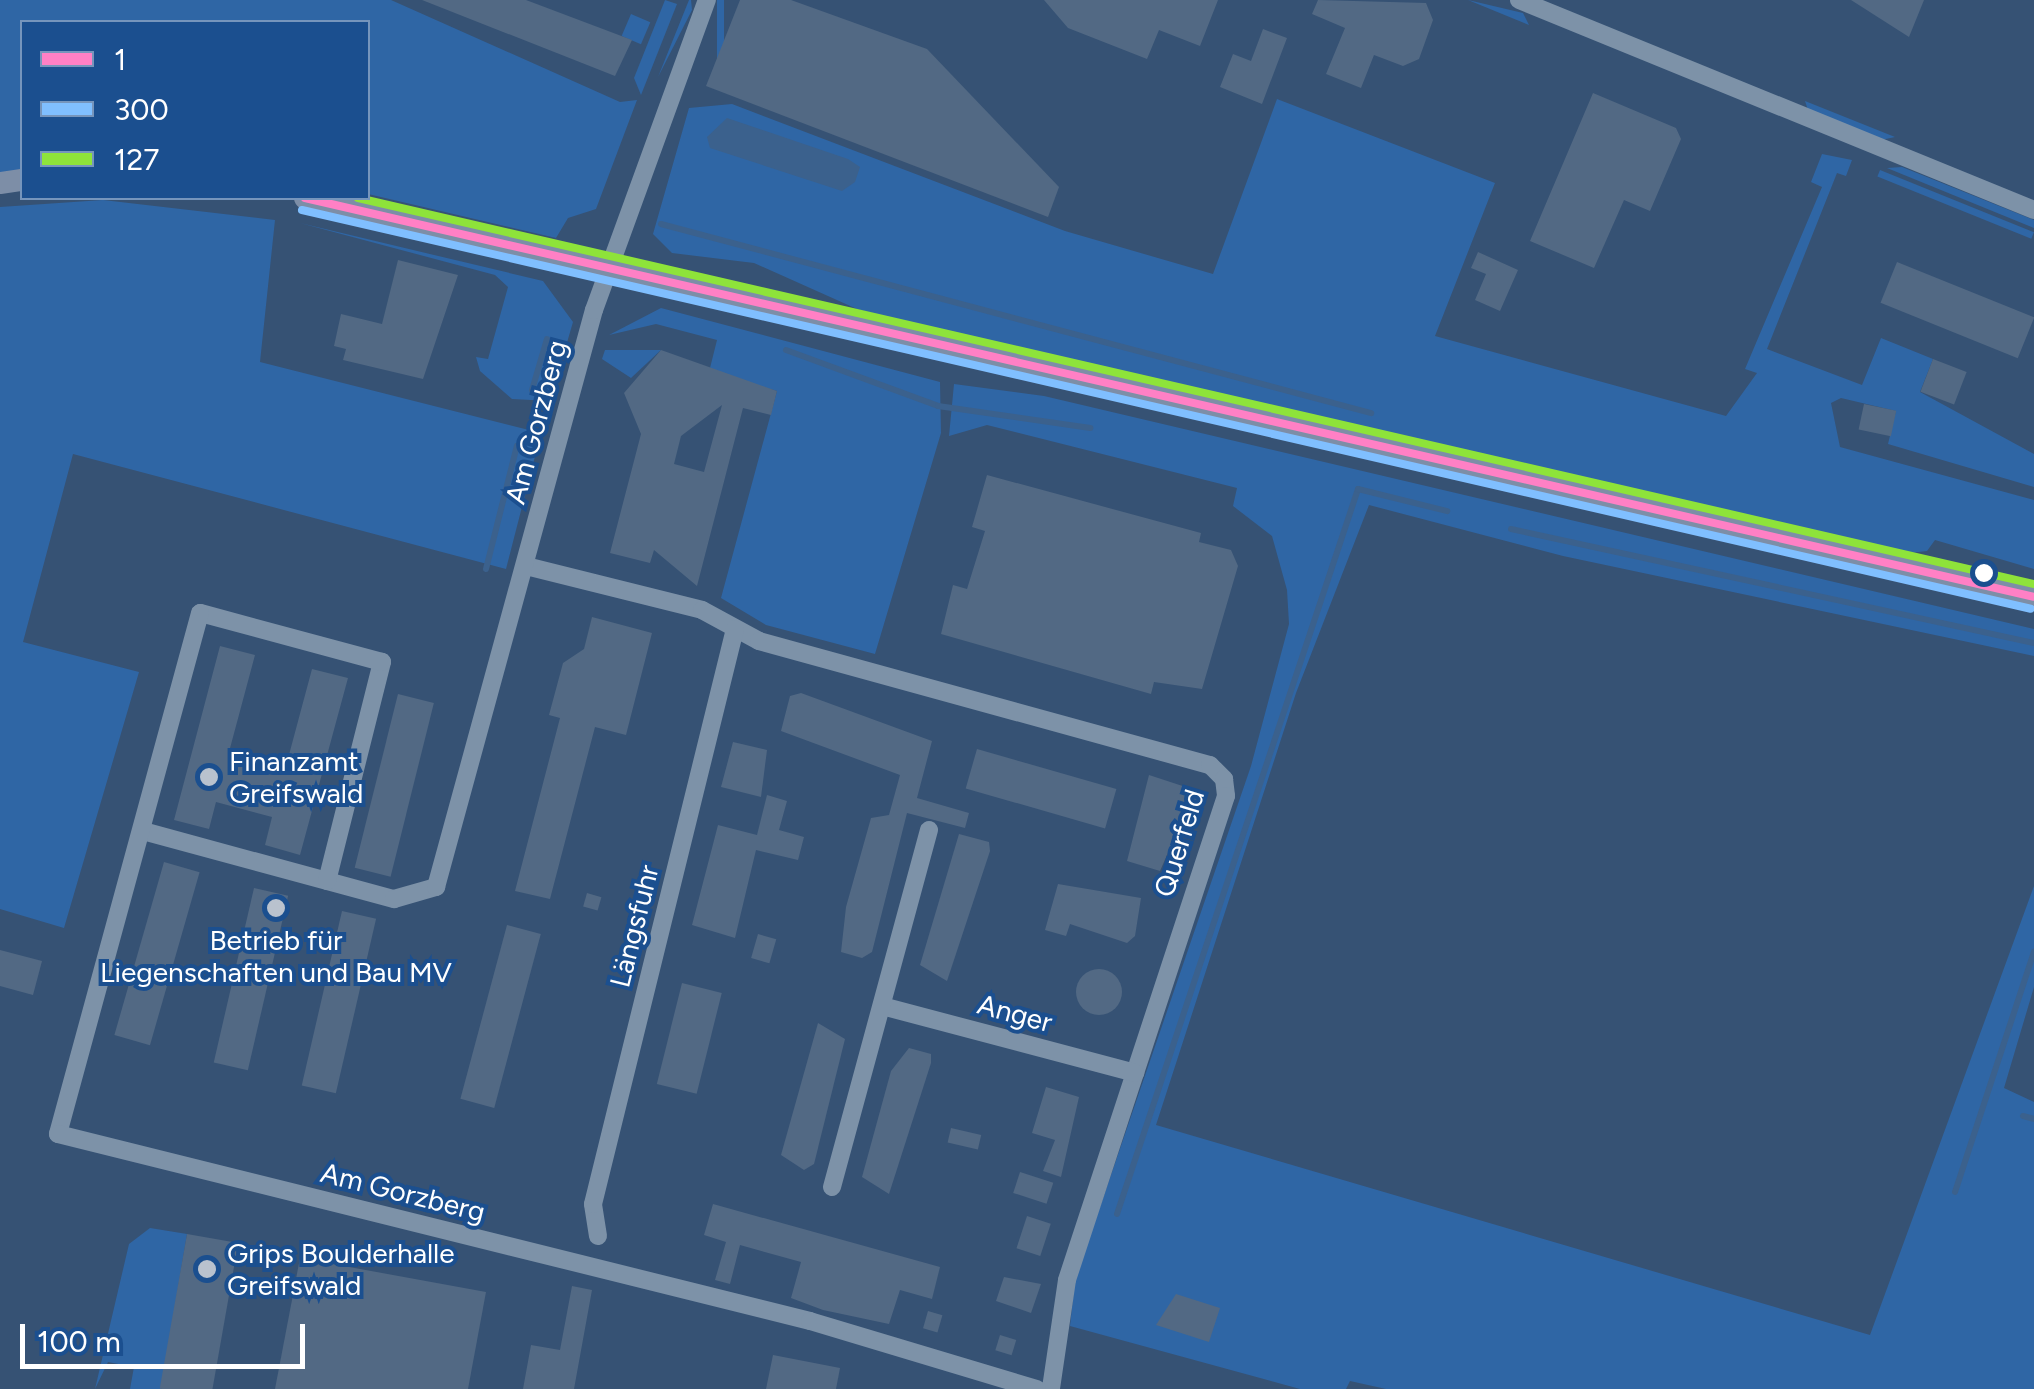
<!DOCTYPE html>
<meta charset="utf-8">
<style>
body{margin:0}
#map{position:relative;width:2034px;height:1389px;overflow:hidden;background:#365274;font-family:Figtree,sans-serif}
div>[style]{position:absolute}
[style*='--x']{left:calc(var(--x)*1px);top:calc(var(--y)*1px);width:calc(var(--w)*1px);rotate:calc(var(--a)*1deg)}
.green>*{inset:0;background:#2f66a5;transform-origin:0 0}
.water>*{inset:0;background:#3b618d}
.stream>*{height:6px;margin:-3px;padding:0 3px;transform-origin:3px;border-radius:3px;background:#3b618d}
.building>*{inset:0;background:#526984;transform-origin:0 0}
.round{border-radius:50%}
.minor>*{height:18px;margin:-9px;padding:0 9px;transform-origin:9px;border-radius:9px;background:#7d92a8}
.major>*{height:22px;margin:-11px;padding:0 11px;transform-origin:11px;border-radius:11px;background:#7d8ea7}
.bus-1>*{height:8px;margin:-4px;padding:0 4px;transform-origin:4px;border-radius:4px;background:#ff80c5}
.bus-2>*{height:8px;margin:-4px;padding:0 4px;transform-origin:4px;border-radius:4px;background:#80bfff}
.bus-3>*{height:8px;margin:-4px;padding:0 4px;transform-origin:4px;border-radius:4px;background:#8ee33a}
.dots>*{width:28px;height:28px;translate:-50% -50%;box-sizing:border-box;border:5px solid #1b4f8f;border-radius:50%}
span{translate:-50% -50%;white-space:nowrap;text-align:center;line-height:1.15;-webkit-text-stroke:8px #1b4f8f;paint-order:stroke}
.street-label{font-size:28px;color:#fff}
.poi-label{font-size:28px;color:#fff}
.left{translate:0 -50%;text-align:left}
.legend{position:absolute;left:20px;top:20px;width:350px;height:180px;box-sizing:border-box;background:#1b4f8f;border:2px solid #7695bc;margin:0;padding:12px 18px;list-style:none;font-size:30px;color:#fff}
.legend li{display:flex;align-items:center;gap:20px;height:50px}
.legend b{width:50px;border:2px solid #7695bc}
.scale{position:absolute;left:20px;top:1324px;width:285px;height:45px;box-sizing:border-box;border:5px solid #fff;border-top:0;padding-left:12px;font-size:30px;line-height:35px;white-space:nowrap;color:#fff;-webkit-text-stroke:8px #1b4f8f;paint-order:stroke}
</style>
<div id="map">
<div class="green">
<div style="clip-path:polygon(0 0,391px 0,620px 102px,637px 100px,596px 209px,568px 218px,556px 238px,368px 194px,368px 22px,22px 22px,22px 171px,0 174px)"></div>
<div style="clip-path:polygon(665px 0,677px 4px,641px 95px,634px 78px)"></div>
<div style="clip-path:polygon(691px 0,692px 10px,658px 77px,689px 0)"></div>
<div style="left:717px;top:0;width:7px;height:73px"></div>
<div style="clip-path:polygon(1468px 0,1523px 13px,1529px 25px)"></div>
<div style="left:631px;top:14px;width:21px;height:24px;rotate:23deg"></div>
<div style="clip-path:polygon(1277px 99px,1495px 183px,1435px 336px,1726px 416px,1757px 373px,1745px 369px,1822px 187px,1811px 182px,1822px 154px,1852px 160px,1846px 176px,1837px 173px,1767px 349px,1862px 385px,1881px 338px,1933px 359px,1920px 392px,2034px 454px,2034px 487px,1888px 444px,1896px 411px,1841px 398px,1831px 403px,1840px 447px,2034px 500px,2034px 569px,1935px 540px,1927px 551px,1901px 554px,994px 346px,857px 309px,754px 263px,672px 253px,653px 234px,689px 108px,732px 104px,1065px 231px,1213px 274px)"></div>
<div style="clip-path:polygon(1805px 101px,1895px 137px,1881px 140px,1808px 110px)"></div>
<div style="clip-path:polygon(1902px 167px,2034px 220px,2034px 228px,1887px 168px)"></div>
<div style="left:1880px;top:170px;width:166px;height:7px;rotate:22deg"></div>
<div style="clip-path:polygon(103px 200px,275px 220px,260px 362px,541px 433px,506px 569px,73px 454px,23px 642px,139px 672px,64px 928px,0 909px,0 207px)"></div>
<div style="clip-path:polygon(300px 223px,543px 281px,573px 322px,550px 401px,512px 399px,480px 371px,476px 357px,488px 359px,508px 287px,495px 275px)"></div>
<div style="clip-path:polygon(661px 308px,940px 382px,941px 433px,875px 654px,766px 625px,721px 598px,777px 391px,709px 372px,717px 340px,656px 324px,609px 335px)"></div>
<div style="clip-path:polygon(605px 350px,661px 350px,631px 378px,602px 359px)"></div>
<div style="clip-path:polygon(954px 384px,1044px 396px,2034px 629px,2034px 656px,1563px 556px,1369px 505px,1296px 693px,1156px 1125px,1870px 1335px,2034px 886px,2034px 987px,2004px 1088px,2034px 1102px,2034px 1389px,1386px 1389px,1350px 1381px,1346px 1389px,1300px 1389px,1070px 1326px,1075px 1280px,1251px 766px,1289px 624px,1287px 590px,1272px 536px,1233px 506px,1237px 488px,987px 425px,949px 436px)"></div>
<div style="clip-path:polygon(150px 1228px,187px 1234px,161px 1389px,130px 1389px,134px 1367px,108px 1362px,95px 1389px,129px 1244px)"></div>
</div>
<div class="water">
<div style="clip-path:polygon(727px 118px,848px 159px,860px 167px,855px 182px,842px 191px,710px 148px,707px 137px)"></div>
</div>
<div class="stream">
<div style="--x:661;--y:224;--w:735;--a:14.91"></div>
<div style="--x:786;--y:350;--w:162;--a:20.2"></div>
<div style="--x:938;--y:406;--w:154;--a:8.2"></div>
<div style="--x:532;--y:390;--w:53;--a:-73.6"></div>
<div style="--x:1511;--y:529;--w:535;--a:12.3"></div>
<div style="--x:486;--y:569;--w:127;--a:-75.9"></div>
<div style="--x:2023;--y:1116;--w:11;--a:15"></div>
<div style="--x:1955;--y:1192;--w:253;--a:-71.8"></div>
<div style="--x:1117;--y:1214;--w:764;--a:-71.61"></div>
<div style="--x:1358;--y:489;--w:92;--a:13.9"></div>
</div>
<div class="building">
<div style="clip-path:polygon(422px 0,526px 0,632px 40px,615px 76px)"></div>
<div style="clip-path:polygon(740px 0,791px 0,927px 49px,1059px 187px,1048px 217px,706px 86px)"></div>
<div style="clip-path:polygon(1044px 0,1218px 0,1200px 46px,1159px 30px,1147px 59px,1068px 28px)"></div>
<div style="clip-path:polygon(1318px 0,1426px 3px,1433px 20px,1419px 59px,1403px 66px,1374px 55px,1361px 88px,1326px 74px,1345px 28px,1312px 14px)"></div>
<div style="clip-path:polygon(1851px 0,1924px 0,1909px 37px)"></div>
<div style="clip-path:polygon(1263px 29px,1287px 38px,1262px 104px,1220px 87px,1233px 54px,1251px 61px)"></div>
<div style="clip-path:polygon(1593px 93px,1676px 128px,1681px 139px,1650px 211px,1624px 200px,1594px 268px,1530px 241px)"></div>
<div style="clip-path:polygon(1478px 252px,1518px 270px,1500px 311px,1475px 300px,1486px 274px,1471px 268px)"></div>
<div style="clip-path:polygon(398px 260px,458px 275px,423px 379px,343px 360px,346px 349px,334px 346px,341px 314px,382px 324px)"></div>
<div style="left:1897px;top:262px;width:148px;height:44px;rotate:22deg"></div>
<div style="clip-path:polygon(evenodd,661px 350px,777px 391px,771px 415px,743px 408px,697px 586px,654px 550px,650px 563px,610px 553px,641px 434px,624px 393px,661px 350px,722px 405px,704px 472px,674px 464px,681px 436px,722px 405px)"></div>
<div style="left:1933px;top:359px;width:36px;height:35px;rotate:21deg"></div>
<div style="left:1864px;top:404px;width:33px;height:26px;rotate:12deg"></div>
<div style="clip-path:polygon(987px 475px,1201px 533px,1199px 542px,1231px 550px,1238px 566px,1202px 689px,1154px 682px,1151px 694px,941px 634px,953px 585px,967px 589px,985px 531px,972px 527px)"></div>
<div style="clip-path:polygon(592px 617px,652px 633px,626px 735px,595px 727px,550px 899px,515px 891px,560px 718px,549px 715px,563px 663px,584px 649px)"></div>
<div style="clip-path:polygon(220px 646px,255px 655px,229px 752px,286px 766px,312px 669px,348px 678px,300px 855px,265px 845px,272px 817px,216px 802px,209px 829px,174px 820px)"></div>
<div style="clip-path:polygon(801px 693px,932px 741px,917px 798px,969px 813px,965px 828px,907px 813px,872px 952px,862px 958px,841px 952px,846px 907px,871px 818px,889px 815px,900px 775px,781px 731px,790px 696px)"></div>
<div style="left:398px;top:694px;width:37px;height:179px;rotate:14deg"></div>
<div style="clip-path:polygon(733px 742px,767px 750px,761px 797px,721px 787px)"></div>
<div style="left:977px;top:749px;width:145px;height:41px;rotate:16deg"></div>
<div style="clip-path:polygon(1149px 775px,1207px 794px,1198px 821px,1184px 816px,1160px 871px,1127px 861px)"></div>
<div style="clip-path:polygon(767px 795px,787px 801px,779px 830px,804px 837px,798px 860px,756px 850px,735px 938px,692px 925px,718px 825px,757px 835px)"></div>
<div style="clip-path:polygon(959px 834px,989px 842px,990px 851px,947px 981px,920px 965px)"></div>
<div style="left:164px;top:862px;width:37px;height:180px;rotate:16deg"></div>
<div style="clip-path:polygon(1058px 884px,1141px 898px,1135px 936px,1127px 943px,1070px 924px,1066px 936px,1045px 930px)"></div>
<div style="left:254px;top:888px;width:35px;height:179px;rotate:13deg"></div>
<div style="left:587px;top:893px;width:15px;height:14px;rotate:16deg"></div>
<div style="left:342px;top:911px;width:35px;height:179px;rotate:13deg"></div>
<div style="left:507px;top:925px;width:35px;height:180px;rotate:15deg"></div>
<div style="left:758px;top:934px;width:19px;height:25px;rotate:16deg"></div>
<div style="clip-path:polygon(0 950px,42px 961px,33px 995px,0 986px)"></div>
<div class="round" style="left:1076px;top:969px;width:46px;height:46px"></div>
<div style="left:682px;top:983px;width:41px;height:104px;rotate:14deg"></div>
<div style="clip-path:polygon(818px 1023px,845px 1039px,814px 1164px,804px 1170px,781px 1155px)"></div>
<div style="clip-path:polygon(909px 1048px,931px 1054px,931px 1063px,889px 1194px,862px 1177px,891px 1071px)"></div>
<div style="clip-path:polygon(1046px 1087px,1079px 1097px,1061px 1177px,1043px 1171px,1055px 1140px,1032px 1133px)"></div>
<div style="left:951px;top:1128px;width:31px;height:15px;rotate:13deg"></div>
<div style="left:1020px;top:1172px;width:35px;height:22px;rotate:18deg"></div>
<div style="clip-path:polygon(713px 1204px,940px 1267px,932px 1299px,900px 1290px,889px 1324px,823px 1310px,791px 1298px,801px 1262px,740px 1245px,730px 1284px,715px 1280px,726px 1242px,704px 1235px)"></div>
<div style="left:1027px;top:1216px;width:25px;height:34px;rotate:18deg"></div>
<div style="left:187px;top:1234px;width:52px;height:157px;rotate:10deg"></div>
<div style="clip-path:polygon(300px 1258px,486px 1292px,468px 1389px,275px 1389px)"></div>
<div style="clip-path:polygon(1004px 1277px,1041px 1284px,1031px 1313px,996px 1301px)"></div>
<div style="clip-path:polygon(572px 1286px,592px 1290px,574px 1389px,523px 1389px,531px 1345px,560px 1350px)"></div>
<div style="clip-path:polygon(1176px 1294px,1220px 1308px,1209px 1342px,1156px 1325px)"></div>
<div style="left:928px;top:1311px;width:15px;height:18px;rotate:16deg"></div>
<div style="left:1000px;top:1335px;width:17px;height:16px;rotate:17deg"></div>
<div style="clip-path:polygon(773px 1355px,840px 1368px,836px 1389px,766px 1389px)"></div>
</div>
<div class="minor">
<div style="--x:1519;--y:0;--w:556;--a:22.18"></div>
<div style="--x:526;--y:566;--w:181;--a:14"></div>
<div style="--x:702;--y:610;--w:65;--a:28.5"></div>
<div style="--x:759;--y:641;--w:468;--a:15.4"></div>
<div style="--x:1210;--y:765;--w:20;--a:45"></div>
<div style="--x:1224;--y:779;--w:17;--a:83"></div>
<div style="--x:1226;--y:796;--w:509;--a:108.19"></div>
<div style="--x:1067;--y:1280;--w:110;--a:98.4"></div>
<div style="--x:143;--y:831;--w:260;--a:15.2"></div>
<div style="--x:394;--y:899;--w:44;--a:-15.9"></div>
<div style="--x:436;--y:887;--w:598;--a:-74.69"></div>
<div style="--x:594;--y:310;--w:330;--a:-70"></div>
<div style="--x:327;--y:881;--w:226;--a:-75.9"></div>
<div style="--x:382;--y:662;--w:188;--a:-164.9"></div>
<div style="--x:200;--y:613;--w:540;--a:105.25"></div>
<div style="--x:58;--y:1134;--w:775;--a:13.96"></div>
<div style="--x:810;--y:1321;--w:237;--a:16.7"></div>
<div style="--x:882;--y:1006;--w:262;--a:14.8"></div>
<div style="--x:832;--y:1187;--w:370;--a:-74.8"></div>
<div style="--x:598;--y:1236;--w:32;--a:-99"></div>
<div style="--x:593;--y:1204;--w:592;--a:-76.13"></div>
</div>
<div class="major">
<div style="--x:0;--y:183;--w:22;--a:-8"></div>
<div style="--x:305;--y:198;--w:1774;--a:12.99"></div>
</div>
<div class="bus-1">
<div style="--x:305;--y:198;--w:1774;--a:12.99"></div>
</div>
<div class="bus-2">
<div style="--x:302;--y:210;--w:1774;--a:12.99"></div>
</div>
<div class="bus-3">
<div style="--x:358;--y:198;--w:1720;--a:12.97"></div>
</div>
<div class="dots">
<div style="left:1984px;top:573px;background:#fff"></div>
<div style="left:209px;top:777px;background:#b9c2ce"></div>
<div style="left:276px;top:908px;background:#b9c2ce"></div>
<div style="left:207px;top:1269px;background:#b9c2ce"></div>
</div>
<div class="street-label">
<span style="left:536px;top:422px;rotate:-75deg">Am Gorzberg</span>
<span style="left:1179px;top:843px;rotate:-73deg">Querfeld</span>
<span style="left:634px;top:926px;rotate:-76deg">Längsfuhr</span>
<span style="left:1015px;top:1013px;rotate:15deg">Anger</span>
<span style="left:403px;top:1192px;rotate:14deg">Am Gorzberg</span>
</div>
<div class="poi-label">
<span class="left" style="left:229px;top:777px">Finanzamt<br>Greifswald</span>
<span style="left:276px;top:956px">Betrieb für<br>Liegenschaften und Bau MV</span>
<span class="left" style="left:227px;top:1269px">Grips Boulderhalle<br>Greifswald</span>
</div>
<ul class="legend">
<li><b style="height:12px;background:#ff80c5"></b>1</li>
<li><b style="height:12px;background:#80bfff"></b>300</li>
<li><b style="height:12px;background:#8ee33a"></b>127</li>
</ul>
<div class="scale">100 m</div>
</div>
